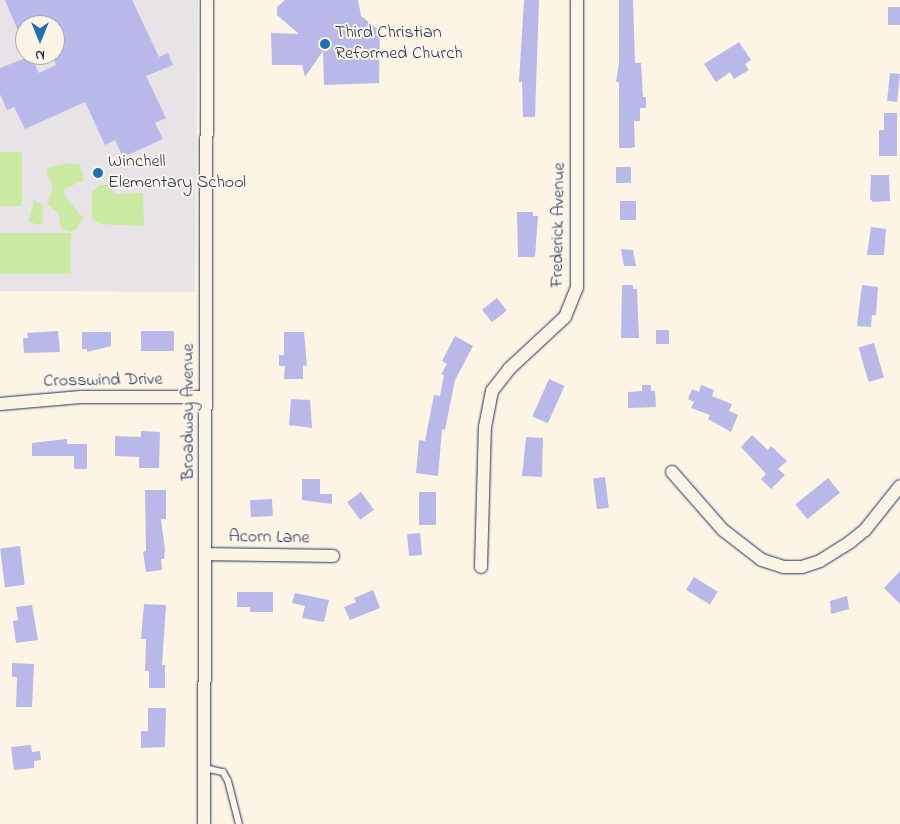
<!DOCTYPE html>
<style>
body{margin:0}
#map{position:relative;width:900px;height:824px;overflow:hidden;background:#fcf5e5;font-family:"Indie Flower",sans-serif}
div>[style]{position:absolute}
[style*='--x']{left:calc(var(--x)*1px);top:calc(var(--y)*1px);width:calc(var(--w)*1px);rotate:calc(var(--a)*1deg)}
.built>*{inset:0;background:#e8e3e6}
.green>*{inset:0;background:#cae9a1;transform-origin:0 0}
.building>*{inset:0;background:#b8b8e9;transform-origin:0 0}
.roads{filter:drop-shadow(0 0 1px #1b2f5e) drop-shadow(0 0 1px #1b2f5e)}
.service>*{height:6px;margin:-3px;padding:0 3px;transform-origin:3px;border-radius:3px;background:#fcf5e5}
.minor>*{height:12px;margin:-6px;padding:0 6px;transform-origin:6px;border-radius:6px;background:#fcf5e5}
.dots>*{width:14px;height:14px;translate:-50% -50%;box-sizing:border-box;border:2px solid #fcf5e5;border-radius:50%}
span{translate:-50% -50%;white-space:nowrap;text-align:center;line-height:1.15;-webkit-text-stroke:4px #fcf5e5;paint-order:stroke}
.poi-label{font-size:18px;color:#1b2f5e}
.left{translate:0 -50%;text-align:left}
.street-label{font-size:18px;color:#1b2f5e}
.north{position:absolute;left:15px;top:15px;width:50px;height:50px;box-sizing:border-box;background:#fcf5e5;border:1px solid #a2a6af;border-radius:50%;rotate:180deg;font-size:14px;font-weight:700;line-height:20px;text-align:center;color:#1b2f5e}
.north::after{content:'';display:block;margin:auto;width:18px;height:22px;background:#1f6fb2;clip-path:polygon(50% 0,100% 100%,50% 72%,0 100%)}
</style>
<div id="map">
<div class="built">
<div style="clip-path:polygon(evenodd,0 0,198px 0,195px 292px,0 291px,0 0,25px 25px,55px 25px,55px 55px,25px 55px,25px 25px)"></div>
</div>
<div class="green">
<div style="left:0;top:152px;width:22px;height:54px"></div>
<div style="clip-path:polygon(68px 163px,80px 165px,84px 180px,64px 189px,64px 195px,83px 218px,76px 230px,69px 232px,61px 228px,58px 213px,47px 204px,53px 188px,47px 175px,47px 168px)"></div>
<div style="clip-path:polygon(100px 185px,110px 185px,115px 194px,143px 193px,144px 226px,100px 224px,92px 218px,92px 192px)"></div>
<div style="clip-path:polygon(34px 200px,43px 205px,43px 223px,40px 225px,29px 222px)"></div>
<div style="left:0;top:233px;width:71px;height:41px"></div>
</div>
<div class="building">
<div style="clip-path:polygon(5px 0,132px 0,159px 57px,168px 53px,173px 65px,146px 76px,166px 118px,155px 123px,163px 139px,123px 157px,115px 140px,105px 145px,85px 102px,25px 129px,14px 107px,7px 110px,0 94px,0 68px,31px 56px,39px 73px,56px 65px,52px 55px,55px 55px,55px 25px,25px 25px,25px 47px)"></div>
<div style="clip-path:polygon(285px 0,358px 0,361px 16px,380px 31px,379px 83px,324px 85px,323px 51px,305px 77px,302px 65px,272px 65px,271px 33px,299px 34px,277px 15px,277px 7px)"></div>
<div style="clip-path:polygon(524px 0,539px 0,535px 117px,523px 117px,522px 82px,519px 82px)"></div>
<div style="clip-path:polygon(619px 0,633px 0,635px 63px,641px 63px,643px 97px,646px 97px,646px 108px,640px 108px,640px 121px,634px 121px,635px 147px,631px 148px,619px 148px,619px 82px,616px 82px,619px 63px)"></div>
<div style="left:888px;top:7px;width:12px;height:18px"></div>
<div style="clip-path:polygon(739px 42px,751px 60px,745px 64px,749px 70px,734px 79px,730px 72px,716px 82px,704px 64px)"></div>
<div style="left:890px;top:73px;width:10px;height:28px;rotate:6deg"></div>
<div style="clip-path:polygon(884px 113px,897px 113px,897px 156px,879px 156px,879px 130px,884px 130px)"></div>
<div style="left:616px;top:167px;width:15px;height:16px"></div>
<div style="clip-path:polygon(871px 175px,889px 175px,890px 201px,873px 202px,870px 199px)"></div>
<div style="left:620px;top:201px;width:16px;height:19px"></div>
<div style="clip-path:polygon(517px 212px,533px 212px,533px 216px,538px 216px,535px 257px,518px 257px)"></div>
<div style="clip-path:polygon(871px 227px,886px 229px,884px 255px,867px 255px)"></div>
<div style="clip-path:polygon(621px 249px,633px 250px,636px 266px,624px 266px)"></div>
<div style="clip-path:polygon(622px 285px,633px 285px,633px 289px,637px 289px,639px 338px,621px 338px)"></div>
<div style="clip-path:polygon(862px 285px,878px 287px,876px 315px,872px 315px,871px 327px,857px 326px)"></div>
<div style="left:497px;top:298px;width:16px;height:19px;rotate:52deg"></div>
<div style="left:656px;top:330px;width:13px;height:14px"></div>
<div style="clip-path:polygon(58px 331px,60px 352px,24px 353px,23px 338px,28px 338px,27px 333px)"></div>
<div style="left:141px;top:331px;width:33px;height:20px"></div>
<div style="clip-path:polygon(82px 332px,111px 332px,111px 346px,87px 352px,87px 349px,82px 349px)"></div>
<div style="clip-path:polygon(284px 332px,304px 332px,307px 366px,303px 365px,303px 379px,284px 379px,285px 366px,279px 366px,279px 355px,284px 355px)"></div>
<div style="clip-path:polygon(455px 336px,473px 346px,455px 380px,445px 430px,442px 429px,438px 476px,416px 473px,419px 440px,425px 441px,434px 395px,440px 396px,444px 375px,441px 374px,447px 364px,442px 361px)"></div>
<div style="left:874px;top:343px;width:36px;height:16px;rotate:74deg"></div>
<div style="left:549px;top:379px;width:17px;height:41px;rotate:24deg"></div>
<div style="clip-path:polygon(642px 385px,651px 385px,651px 391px,655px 391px,656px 407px,628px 408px,628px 392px,642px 391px)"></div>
<div style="clip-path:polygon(701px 385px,714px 390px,712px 396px,732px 404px,729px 411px,738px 415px,731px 432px,708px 419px,710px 415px,691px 408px,694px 402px,688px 399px,692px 389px,699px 392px)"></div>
<div style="clip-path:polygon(291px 399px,310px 400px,312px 428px,289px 425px)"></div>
<div style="clip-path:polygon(141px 431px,160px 432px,159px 468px,139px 468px,139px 457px,115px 456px,115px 436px,141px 437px)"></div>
<div style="clip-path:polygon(752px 435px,768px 450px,771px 446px,787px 461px,778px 469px,785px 475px,771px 489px,761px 479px,766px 474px,741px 447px)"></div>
<div style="clip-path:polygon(526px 437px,543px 438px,542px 477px,522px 476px)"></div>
<div style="clip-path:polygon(67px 439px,67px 444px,87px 444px,87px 469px,74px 469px,74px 456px,32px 456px,32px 443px)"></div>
<div style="left:605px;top:477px;width:31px;height:12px;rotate:83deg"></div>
<div style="left:828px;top:478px;width:19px;height:42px;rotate:51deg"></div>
<div style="clip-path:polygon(302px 479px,320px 479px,320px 494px,332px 494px,332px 504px,302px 500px)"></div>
<div style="clip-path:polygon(145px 490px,166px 490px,166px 519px,161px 519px,165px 550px,164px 559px,161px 559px,162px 570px,146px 572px,143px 552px,146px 551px)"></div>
<div style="left:361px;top:492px;width:22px;height:17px;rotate:54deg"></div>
<div style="left:436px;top:492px;width:33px;height:17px;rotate:90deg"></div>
<div style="left:272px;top:499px;width:17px;height:22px;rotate:87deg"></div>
<div style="left:420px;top:533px;width:22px;height:13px;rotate:85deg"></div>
<div style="left:20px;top:546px;width:39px;height:20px;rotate:83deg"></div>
<div style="clip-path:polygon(900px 571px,900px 604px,884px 588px)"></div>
<div style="left:694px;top:577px;width:28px;height:15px;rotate:32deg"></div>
<div style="clip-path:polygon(373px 590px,380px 608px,350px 620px,344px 607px,356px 602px,354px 598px)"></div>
<div style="clip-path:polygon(237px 592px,273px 592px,273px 612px,250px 612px,250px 607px,237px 607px)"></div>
<div style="clip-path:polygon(295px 593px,329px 600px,324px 622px,302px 618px,305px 606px,292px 603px)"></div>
<div style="clip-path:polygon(847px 596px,849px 609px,831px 614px,830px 601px)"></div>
<div style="clip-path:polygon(144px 604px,166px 605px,162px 665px,165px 665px,165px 688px,149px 688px,149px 671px,145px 671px,146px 639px,141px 639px)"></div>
<div style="clip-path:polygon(32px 605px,38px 640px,16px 643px,13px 621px,18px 620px,16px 607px)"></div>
<div style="clip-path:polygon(12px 663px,34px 664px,32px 707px,16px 707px,17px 677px,12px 677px)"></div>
<div style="clip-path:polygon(148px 708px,166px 708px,165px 747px,141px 748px,141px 731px,148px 731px)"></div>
<div style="clip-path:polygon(31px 745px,32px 752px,40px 751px,41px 760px,34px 761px,34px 768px,14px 770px,11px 747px)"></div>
</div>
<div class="roads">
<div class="service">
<div style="--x:205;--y:768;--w:18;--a:13"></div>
<div style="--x:223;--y:772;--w:10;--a:61"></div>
<div style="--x:228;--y:781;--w:44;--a:75.7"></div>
</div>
<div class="minor">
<div style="--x:0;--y:404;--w:81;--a:-4.9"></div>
<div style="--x:81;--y:397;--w:125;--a:0"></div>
<div style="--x:672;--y:472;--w:77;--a:48.7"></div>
<div style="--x:723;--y:530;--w:49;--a:37.6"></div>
<div style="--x:762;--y:560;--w:22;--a:18"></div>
<div style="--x:783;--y:567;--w:19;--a:0"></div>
<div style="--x:802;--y:567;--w:19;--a:-18"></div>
<div style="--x:820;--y:561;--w:36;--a:-32"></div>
<div style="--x:850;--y:542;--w:19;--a:-39"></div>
<div style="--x:865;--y:530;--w:56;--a:-51.5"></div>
<div style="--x:205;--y:554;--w:128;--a:0.9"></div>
<div style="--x:481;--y:567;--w:140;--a:-88.4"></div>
<div style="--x:485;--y:427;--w:37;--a:-79"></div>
<div style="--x:492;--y:391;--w:28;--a:-52"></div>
<div style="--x:509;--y:369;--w:76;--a:-42.9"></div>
<div style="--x:565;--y:317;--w:31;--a:-68"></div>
<div style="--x:577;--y:288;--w:288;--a:-90"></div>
<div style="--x:204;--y:824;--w:824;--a:-89.79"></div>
</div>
</div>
<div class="dots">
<div style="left:325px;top:44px;background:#1f6fb2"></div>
<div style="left:98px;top:173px;background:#1f6fb2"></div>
</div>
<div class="poi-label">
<span class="left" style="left:335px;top:44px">Third Christian<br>Reformed Church</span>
<span class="left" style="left:108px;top:173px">Winchell<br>Elementary School</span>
</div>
<div class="street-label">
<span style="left:559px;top:225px;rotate:-89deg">Frederick Avenue</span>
<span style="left:103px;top:381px;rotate:-1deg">Crosswind Drive</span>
<span style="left:189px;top:412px;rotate:-90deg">Broadway Avenue</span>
<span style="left:269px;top:538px;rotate:1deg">Acorn Lane</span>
</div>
<div class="north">N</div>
</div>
